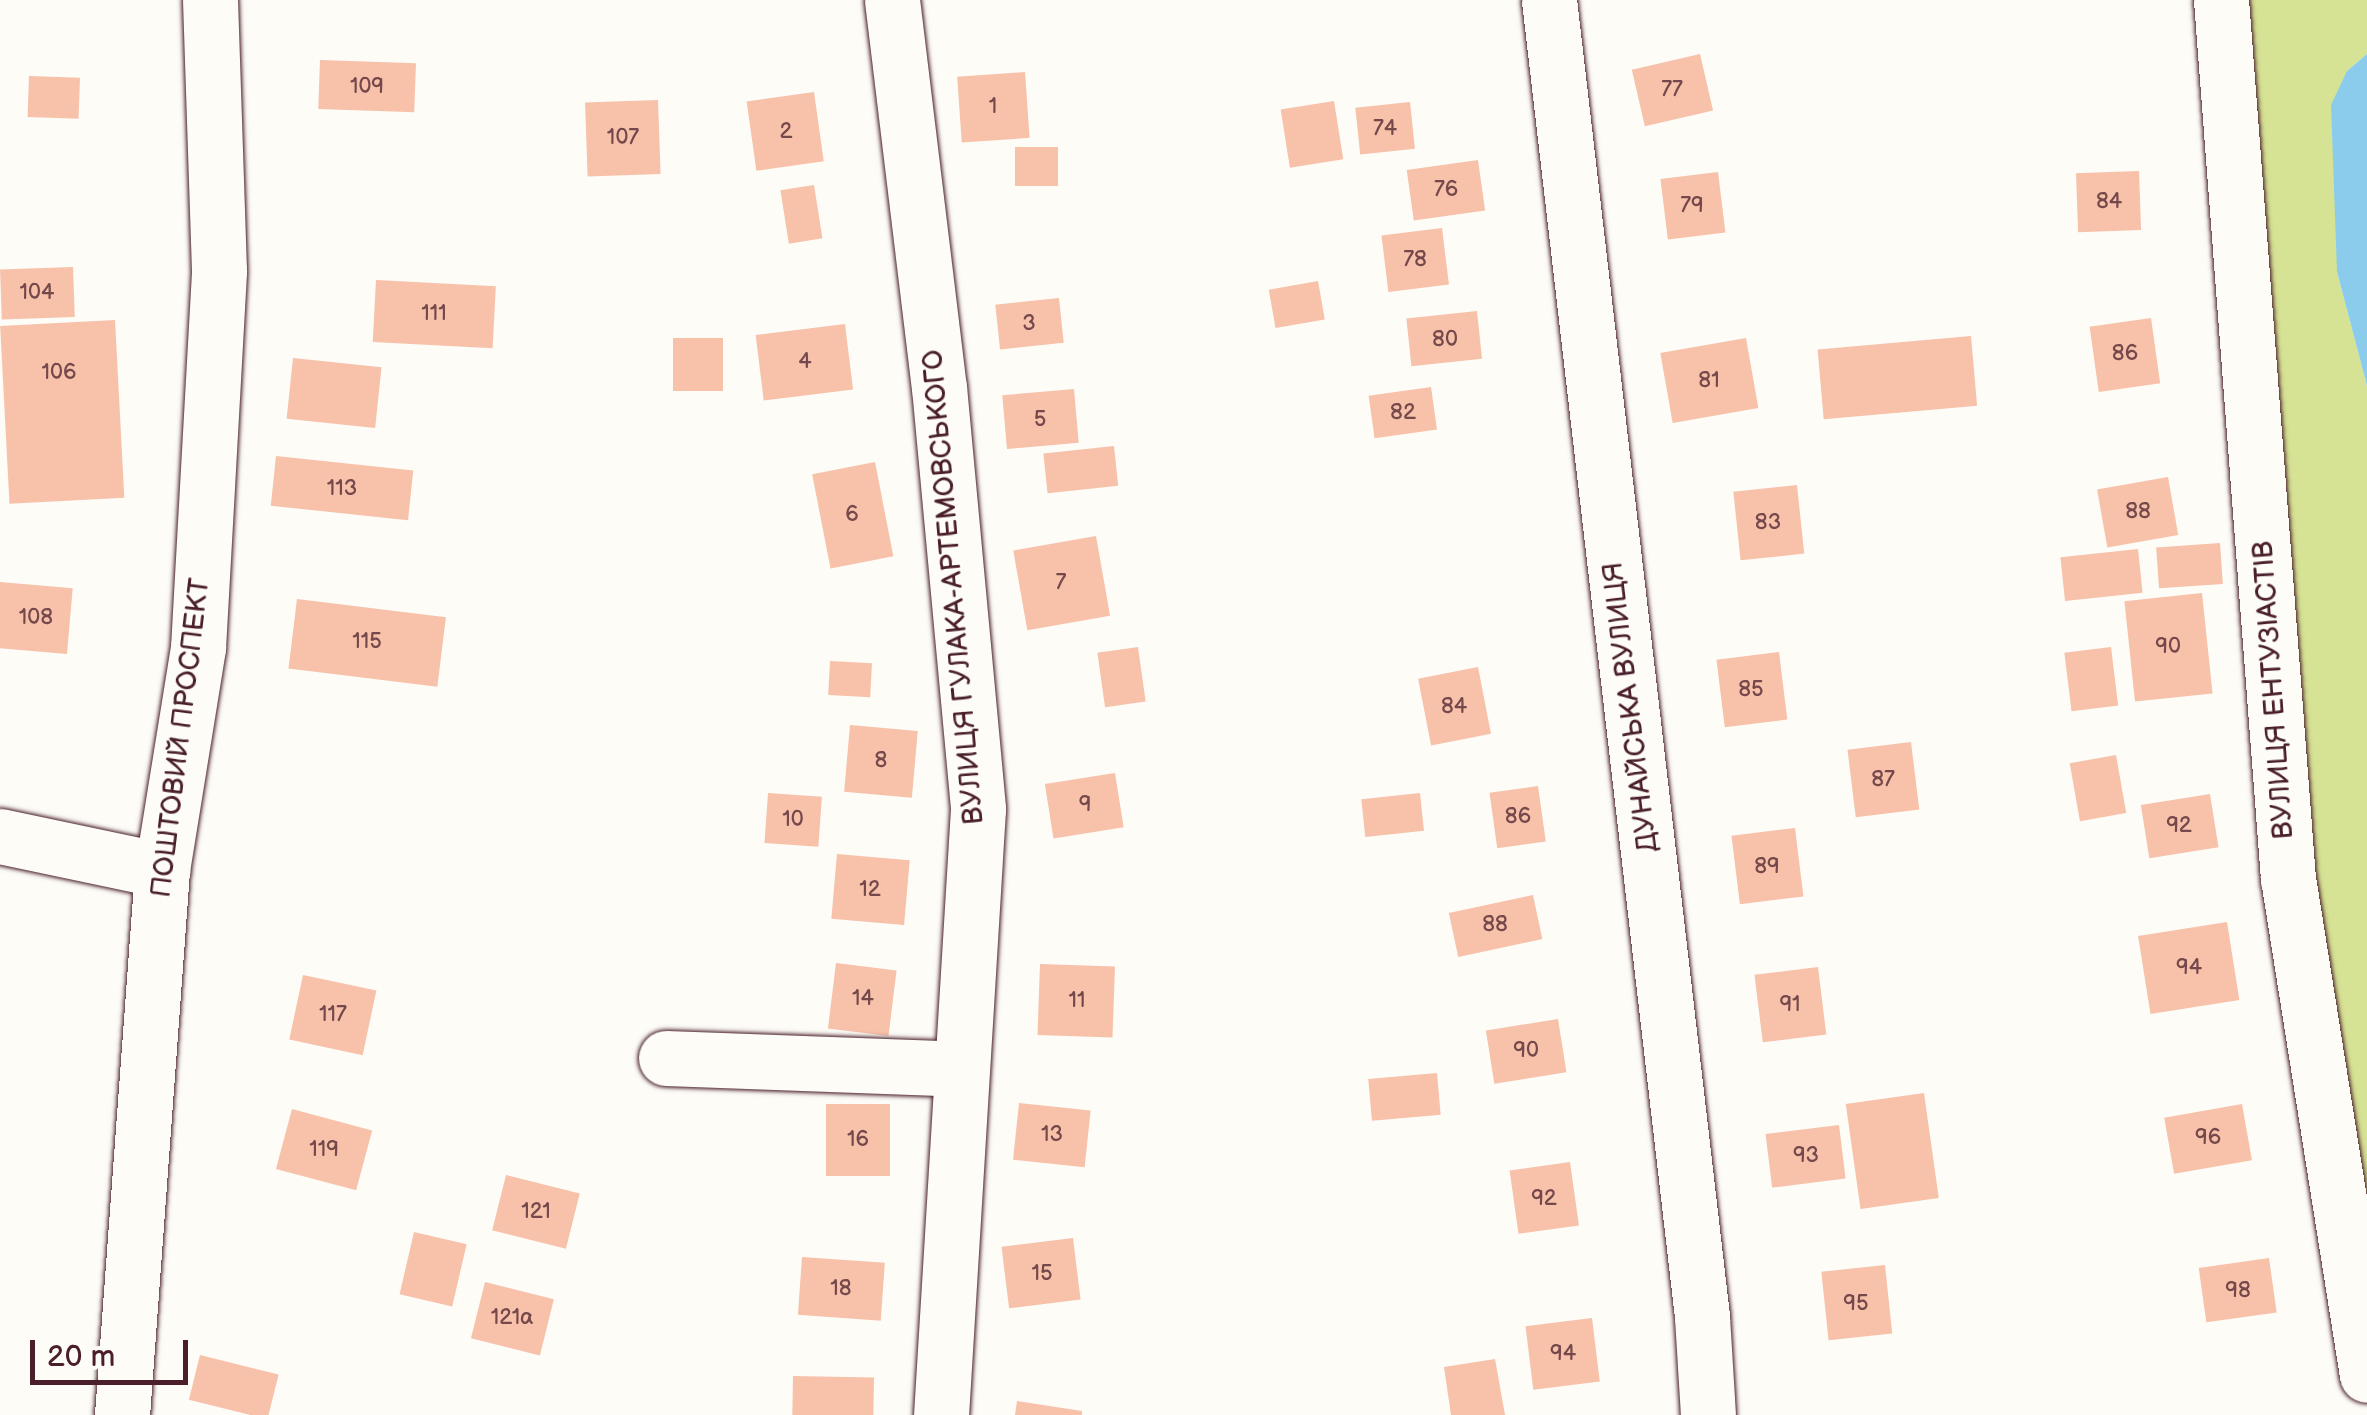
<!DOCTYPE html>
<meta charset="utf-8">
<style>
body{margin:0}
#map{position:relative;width:2367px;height:1415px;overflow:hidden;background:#fdfcf7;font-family:"Balsamiq Sans",sans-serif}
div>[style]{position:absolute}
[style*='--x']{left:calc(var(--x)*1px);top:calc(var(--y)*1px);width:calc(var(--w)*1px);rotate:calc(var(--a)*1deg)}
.green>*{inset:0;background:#d6e294}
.water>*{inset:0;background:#8bccec}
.building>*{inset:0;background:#f7c1aa;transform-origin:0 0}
.roads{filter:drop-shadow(0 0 2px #4a1f2b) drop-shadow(0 0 2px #4a1f2b)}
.minor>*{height:55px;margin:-27.5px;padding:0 27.5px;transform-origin:27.5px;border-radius:27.5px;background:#fdfcf7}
span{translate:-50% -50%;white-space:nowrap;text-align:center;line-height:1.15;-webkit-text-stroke:8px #fdfcf7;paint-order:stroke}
.number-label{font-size:22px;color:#75484b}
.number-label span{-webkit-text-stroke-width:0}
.street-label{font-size:28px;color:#4a1f2b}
.scale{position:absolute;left:30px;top:1340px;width:158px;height:45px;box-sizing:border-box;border:5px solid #4a1f2b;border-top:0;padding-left:12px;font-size:30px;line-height:35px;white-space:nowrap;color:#4a1f2b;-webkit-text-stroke:8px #fdfcf7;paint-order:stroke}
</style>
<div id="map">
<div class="green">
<div style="clip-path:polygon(2221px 0,2367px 0,2367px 54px,2347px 71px,2337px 272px,2367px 386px,2367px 1375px)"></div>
</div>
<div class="water">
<div style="clip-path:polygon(2367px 54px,2367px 386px,2337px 272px,2331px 105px,2347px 71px)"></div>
</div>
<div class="building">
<div style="left:1700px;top:54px;width:58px;height:70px;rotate:77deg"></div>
<div style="left:320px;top:60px;width:96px;height:49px;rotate:2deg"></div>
<div style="left:1025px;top:72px;width:66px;height:68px;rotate:86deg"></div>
<div style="left:29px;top:76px;width:51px;height:41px;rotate:2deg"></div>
<div style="left:814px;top:92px;width:70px;height:68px;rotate:82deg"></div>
<div style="left:658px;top:100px;width:74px;height:73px;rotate:88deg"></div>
<div style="left:1334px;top:101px;width:59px;height:54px;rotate:81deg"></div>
<div style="left:1410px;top:102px;width:47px;height:55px;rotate:84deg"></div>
<div style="left:1015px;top:147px;width:43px;height:39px"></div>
<div style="left:1478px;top:160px;width:51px;height:72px;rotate:82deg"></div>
<div style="left:2139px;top:171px;width:59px;height:63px;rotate:88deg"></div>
<div style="left:1718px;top:172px;width:61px;height:58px;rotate:83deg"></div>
<div style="left:814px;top:185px;width:54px;height:34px;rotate:81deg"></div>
<div style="left:1442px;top:228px;width:57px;height:61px;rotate:83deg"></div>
<div style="left:73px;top:267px;width:50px;height:73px;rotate:88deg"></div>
<div style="left:376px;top:280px;width:120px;height:62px;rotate:3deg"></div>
<div style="left:1318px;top:281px;width:39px;height:50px;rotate:80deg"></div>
<div style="left:1059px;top:298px;width:45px;height:64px;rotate:84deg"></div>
<div style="left:1477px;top:311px;width:48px;height:71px;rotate:84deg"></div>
<div style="left:2151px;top:318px;width:66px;height:62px;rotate:82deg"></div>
<div style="left:115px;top:320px;width:178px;height:115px;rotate:87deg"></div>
<div style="left:845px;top:324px;width:66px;height:90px;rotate:83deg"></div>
<div style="left:1971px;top:336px;width:70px;height:154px;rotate:85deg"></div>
<div style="left:673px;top:338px;width:50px;height:53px"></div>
<div style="left:1746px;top:338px;width:71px;height:87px;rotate:80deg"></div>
<div style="left:293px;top:358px;width:89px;height:61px;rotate:6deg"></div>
<div style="left:1431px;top:387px;width:43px;height:63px;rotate:82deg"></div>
<div style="left:1074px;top:389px;width:54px;height:72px;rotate:85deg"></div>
<div style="left:1114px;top:446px;width:40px;height:71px;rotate:84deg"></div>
<div style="left:276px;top:456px;width:138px;height:50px;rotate:6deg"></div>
<div style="left:875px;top:462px;width:96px;height:64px;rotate:79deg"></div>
<div style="left:2168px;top:477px;width:59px;height:72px;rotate:80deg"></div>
<div style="left:1797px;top:485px;width:69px;height:64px;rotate:84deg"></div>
<div style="left:1096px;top:536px;width:81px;height:84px;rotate:80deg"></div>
<div style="left:2220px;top:543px;width:41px;height:64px;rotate:86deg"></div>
<div style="left:2138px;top:549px;width:44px;height:78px;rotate:84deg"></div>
<div style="left:0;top:582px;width:73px;height:66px;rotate:5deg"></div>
<div style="left:2202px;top:593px;width:101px;height:78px;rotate:84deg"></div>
<div style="left:297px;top:599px;width:150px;height:70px;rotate:7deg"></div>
<div style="left:1138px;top:647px;width:55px;height:41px;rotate:82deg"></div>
<div style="left:2111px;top:647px;width:59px;height:47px;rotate:83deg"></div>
<div style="left:1779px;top:652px;width:68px;height:63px;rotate:83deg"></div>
<div style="left:830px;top:661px;width:42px;height:34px;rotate:3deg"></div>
<div style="left:1478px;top:667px;width:68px;height:61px;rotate:79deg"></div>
<div style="left:850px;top:725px;width:68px;height:67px;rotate:5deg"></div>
<div style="left:1911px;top:742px;width:68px;height:64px;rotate:83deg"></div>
<div style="left:2116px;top:755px;width:59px;height:47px;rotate:80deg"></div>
<div style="left:1115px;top:773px;width:55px;height:71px;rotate:81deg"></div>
<div style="left:1538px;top:786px;width:56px;height:49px;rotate:82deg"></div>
<div style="left:768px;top:793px;width:54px;height:50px;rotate:4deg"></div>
<div style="left:1420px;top:793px;width:38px;height:59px;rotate:84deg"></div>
<div style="left:2210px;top:794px;width:54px;height:70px;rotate:81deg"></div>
<div style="left:1795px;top:828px;width:69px;height:64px;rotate:83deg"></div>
<div style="left:837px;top:854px;width:73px;height:65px;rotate:5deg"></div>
<div style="left:1533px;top:895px;width:45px;height:86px;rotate:78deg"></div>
<div style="left:2227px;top:922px;width:79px;height:90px;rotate:81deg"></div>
<div style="left:836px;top:963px;width:61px;height:66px;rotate:7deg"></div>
<div style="left:1040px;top:964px;width:75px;height:71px;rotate:2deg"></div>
<div style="left:1818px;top:967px;width:68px;height:64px;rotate:83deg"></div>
<div style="left:303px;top:975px;width:75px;height:66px;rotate:12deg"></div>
<div style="left:1558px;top:1019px;width:54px;height:73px;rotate:81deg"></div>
<div style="left:1437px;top:1073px;width:42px;height:69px;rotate:85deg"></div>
<div style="left:1924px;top:1093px;width:106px;height:79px;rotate:82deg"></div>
<div style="left:1019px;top:1103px;width:72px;height:57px;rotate:6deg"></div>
<div style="left:826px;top:1104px;width:64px;height:72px"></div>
<div style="left:2242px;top:1104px;width:57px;height:79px;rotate:80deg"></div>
<div style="left:292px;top:1109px;width:83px;height:62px;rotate:15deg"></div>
<div style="left:1839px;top:1125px;width:54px;height:74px;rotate:83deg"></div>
<div style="left:1570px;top:1162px;width:64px;height:61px;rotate:82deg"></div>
<div style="left:506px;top:1175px;width:76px;height:57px;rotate:14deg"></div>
<div style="left:414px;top:1232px;width:54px;height:64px;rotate:13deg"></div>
<div style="left:1073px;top:1238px;width:62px;height:72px;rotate:83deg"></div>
<div style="left:802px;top:1257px;width:83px;height:58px;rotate:4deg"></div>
<div style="left:2269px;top:1258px;width:55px;height:71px;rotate:82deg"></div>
<div style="left:1885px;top:1265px;width:69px;height:64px;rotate:84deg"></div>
<div style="left:485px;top:1282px;width:71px;height:58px;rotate:14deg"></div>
<div style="left:1592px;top:1318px;width:64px;height:67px;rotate:83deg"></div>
<div style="left:200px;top:1355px;width:81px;height:46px;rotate:14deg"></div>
<div style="clip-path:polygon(1495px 1359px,1505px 1415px,1451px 1415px,1444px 1367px)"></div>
<div style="left:793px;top:1376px;width:81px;height:39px;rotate:1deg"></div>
<div style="clip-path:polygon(1017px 1401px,1082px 1411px,1082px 1415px,1015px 1415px)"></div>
</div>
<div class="roads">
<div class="minor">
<div style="--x:892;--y:0;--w:390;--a:83.1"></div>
<div style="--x:939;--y:387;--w:424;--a:84.7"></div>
<div style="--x:978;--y:809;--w:607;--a:93.49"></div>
<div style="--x:1549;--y:0;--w:1326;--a:83.37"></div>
<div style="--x:1702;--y:1317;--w:98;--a:86.5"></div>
<div style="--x:2221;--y:0;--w:881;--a:85.64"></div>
<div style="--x:2288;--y:878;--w:503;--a:80.97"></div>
<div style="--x:0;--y:836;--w:166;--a:11.9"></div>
<div style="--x:666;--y:1058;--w:294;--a:2.1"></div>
<div style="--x:122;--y:1415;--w:546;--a:-85.8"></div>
<div style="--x:162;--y:870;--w:225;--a:-80.8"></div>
<div style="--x:198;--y:648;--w:378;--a:-86.8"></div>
<div style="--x:219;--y:271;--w:271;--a:-91.9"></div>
</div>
</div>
<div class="number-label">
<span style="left:367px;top:87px">109</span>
<span style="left:1672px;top:90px">77</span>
<span style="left:993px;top:107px">1</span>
<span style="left:1385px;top:129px">74</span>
<span style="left:786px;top:132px">2</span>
<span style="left:623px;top:138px">107</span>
<span style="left:1446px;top:190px">76</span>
<span style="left:2109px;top:202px">84</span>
<span style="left:1692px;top:206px">79</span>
<span style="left:1415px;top:260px">78</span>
<span style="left:37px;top:293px">104</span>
<span style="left:434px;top:314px">111</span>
<span style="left:1029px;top:324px">3</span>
<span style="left:1445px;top:340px">80</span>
<span style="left:2125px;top:354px">86</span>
<span style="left:805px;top:362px">4</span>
<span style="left:59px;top:373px">106</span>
<span style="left:1709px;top:381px">81</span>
<span style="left:1403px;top:413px">82</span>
<span style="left:1040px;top:420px">5</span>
<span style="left:342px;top:489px">113</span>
<span style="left:2138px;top:512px">88</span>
<span style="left:852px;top:515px">6</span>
<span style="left:1768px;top:523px">83</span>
<span style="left:1061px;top:583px">7</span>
<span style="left:36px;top:618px">108</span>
<span style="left:367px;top:642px">115</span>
<span style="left:2168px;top:647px">90</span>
<span style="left:1751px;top:690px">85</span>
<span style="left:1454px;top:707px">84</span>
<span style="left:881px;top:761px">8</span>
<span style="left:1883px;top:780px">87</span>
<span style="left:1085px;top:805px">9</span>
<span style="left:1518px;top:817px">86</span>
<span style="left:793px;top:820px">10</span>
<span style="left:2179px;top:826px">92</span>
<span style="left:1767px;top:867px">89</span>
<span style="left:870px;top:890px">12</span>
<span style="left:1495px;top:925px">88</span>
<span style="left:2189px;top:968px">94</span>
<span style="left:863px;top:999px">14</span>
<span style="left:1077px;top:1001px">11</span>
<span style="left:1790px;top:1005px">91</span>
<span style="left:333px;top:1015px">117</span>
<span style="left:1526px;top:1051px">90</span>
<span style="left:1052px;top:1135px">13</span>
<span style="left:2208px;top:1138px">96</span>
<span style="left:858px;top:1140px">16</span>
<span style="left:324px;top:1150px">119</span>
<span style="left:1806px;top:1156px">93</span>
<span style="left:1544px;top:1199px">92</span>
<span style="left:536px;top:1212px">121</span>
<span style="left:1042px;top:1274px">15</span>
<span style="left:841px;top:1289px">18</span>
<span style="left:2238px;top:1291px">98</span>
<span style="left:1856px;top:1304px">95</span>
<span style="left:512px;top:1318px">121а</span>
<span style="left:1563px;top:1354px">94</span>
</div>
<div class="street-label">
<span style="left:954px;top:587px;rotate:-95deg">ВУЛИЦЯ ГУЛАКА-АРТЕМОВСЬКОГО</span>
<span style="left:2274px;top:690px;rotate:-94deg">ВУЛИЦЯ ЕНТУЗІАСТІВ</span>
<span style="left:1631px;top:707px;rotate:-97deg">ДУНАЙСЬКА ВУЛИЦЯ</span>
<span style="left:181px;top:738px;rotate:-83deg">ПОШТОВИЙ ПРОСПЕКТ</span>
</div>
<div class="scale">20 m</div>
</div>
